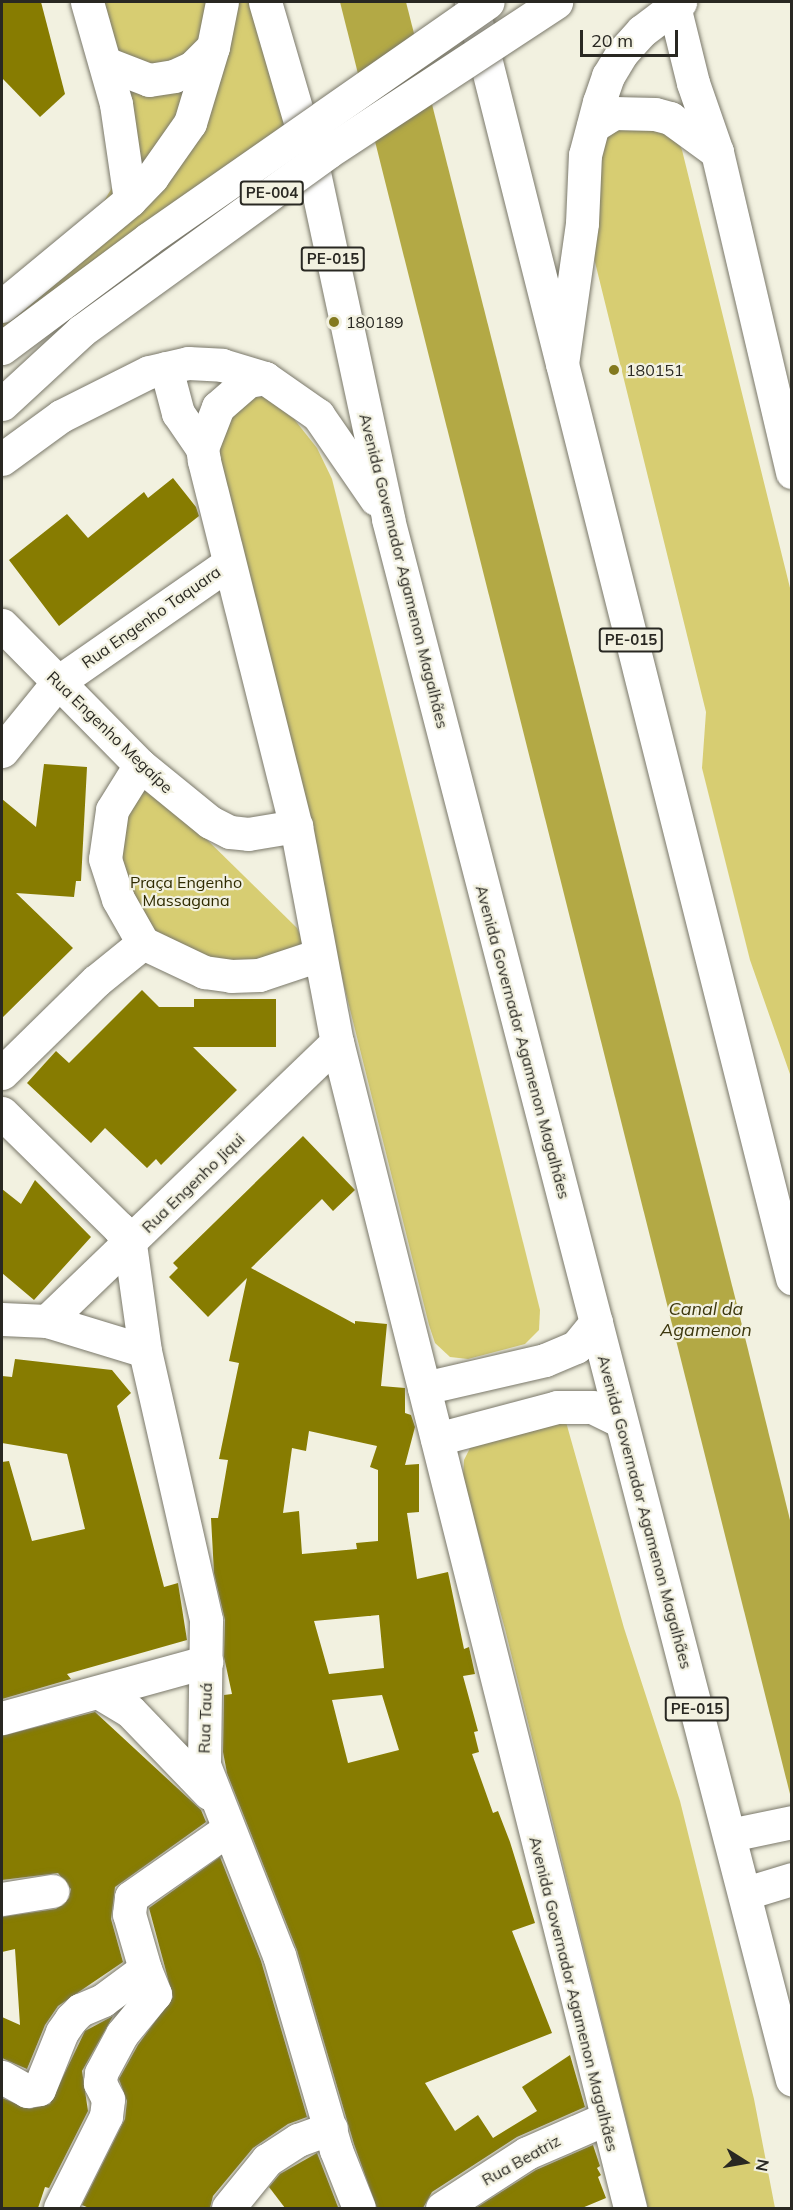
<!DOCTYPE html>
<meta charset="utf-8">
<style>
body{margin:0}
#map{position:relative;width:793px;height:2210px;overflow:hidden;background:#f2f1e0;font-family:Mulish,sans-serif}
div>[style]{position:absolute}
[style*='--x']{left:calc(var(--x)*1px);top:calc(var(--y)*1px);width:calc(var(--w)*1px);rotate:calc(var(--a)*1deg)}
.green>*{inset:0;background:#d7cd72}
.water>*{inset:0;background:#b3a945}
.building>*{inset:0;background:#877c01}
.roads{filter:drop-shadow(0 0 2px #7a786a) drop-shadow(0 0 2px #7a786a)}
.minor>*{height:33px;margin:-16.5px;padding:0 16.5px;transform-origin:16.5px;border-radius:16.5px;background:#fff}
.highway>*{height:33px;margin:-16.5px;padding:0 16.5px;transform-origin:16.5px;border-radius:16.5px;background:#fff}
.bridges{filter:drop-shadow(0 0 2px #7a786a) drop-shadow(0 0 2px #7a786a)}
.major-bridge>*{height:33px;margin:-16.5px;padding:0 16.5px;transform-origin:16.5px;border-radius:16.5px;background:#fff}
.dots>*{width:16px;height:16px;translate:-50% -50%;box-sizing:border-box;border:3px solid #f2f1e0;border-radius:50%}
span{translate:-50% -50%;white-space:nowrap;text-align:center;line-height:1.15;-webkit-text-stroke:4.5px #f2f1e0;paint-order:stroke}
.shield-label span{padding:2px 4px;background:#f2f1e0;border:2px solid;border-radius:4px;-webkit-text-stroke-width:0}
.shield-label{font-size:15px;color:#292822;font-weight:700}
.poi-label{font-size:16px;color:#292822}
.left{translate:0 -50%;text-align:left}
.street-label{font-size:16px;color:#292822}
.park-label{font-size:16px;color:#2f2b00}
.water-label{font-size:18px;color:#3d380e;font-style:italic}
.frame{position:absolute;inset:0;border:3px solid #292822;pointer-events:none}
.north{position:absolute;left:715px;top:2132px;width:60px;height:60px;-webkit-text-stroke:4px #f2f1e0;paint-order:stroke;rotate:101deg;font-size:16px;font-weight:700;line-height:24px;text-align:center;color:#292822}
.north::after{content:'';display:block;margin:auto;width:21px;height:27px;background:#292822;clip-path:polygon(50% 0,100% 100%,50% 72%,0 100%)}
.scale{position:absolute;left:580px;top:30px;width:98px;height:27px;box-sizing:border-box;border:3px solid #292822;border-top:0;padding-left:8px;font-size:18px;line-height:21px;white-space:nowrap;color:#292822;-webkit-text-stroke:4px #f2f1e0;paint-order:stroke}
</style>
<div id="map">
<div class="green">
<div style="clip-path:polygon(87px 2px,265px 2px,304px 130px,2px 348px,2px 292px,101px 206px,116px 181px)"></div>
<div style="clip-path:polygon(641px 120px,678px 142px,682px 150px,791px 592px,791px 1077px,750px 960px,702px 768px,706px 712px,592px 250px,598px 141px,609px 131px)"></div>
<div style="clip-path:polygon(253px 397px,264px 397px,294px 419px,317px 448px,332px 479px,540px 1310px,539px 1330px,525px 1344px,468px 1359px,450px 1357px,435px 1343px,429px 1325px,292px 778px,213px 432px)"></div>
<div style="clip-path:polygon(141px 775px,297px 928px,303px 941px,297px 950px,218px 967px,147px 928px,109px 831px)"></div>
<div style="clip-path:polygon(561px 1419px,566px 1422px,624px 1628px,680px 1801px,754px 2099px,775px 2208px,648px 2208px,505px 1629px,463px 1479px,464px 1460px,471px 1446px)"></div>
</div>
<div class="water">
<div style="clip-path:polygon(340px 2px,406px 2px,738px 1309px,791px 1524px,791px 1798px)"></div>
</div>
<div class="building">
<div style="clip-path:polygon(2px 2px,41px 2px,65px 94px,40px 117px,2px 78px)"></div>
<div style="clip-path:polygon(173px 478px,196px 507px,199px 516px,59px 626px,9px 560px,67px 514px,88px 538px,144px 492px,148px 498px)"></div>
<div style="clip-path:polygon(44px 764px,87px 767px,81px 881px,76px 881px,74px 897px,16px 893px,73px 948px,2px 1018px,2px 799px,36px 827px)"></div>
<div style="clip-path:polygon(142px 990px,159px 1007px,194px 1007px,194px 999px,276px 999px,276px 1047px,193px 1047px,237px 1090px,161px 1165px,156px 1159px,147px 1168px,105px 1128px,91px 1143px,27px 1083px,56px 1051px,69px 1063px)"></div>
<div style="clip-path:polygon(evenodd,303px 1136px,355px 1190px,333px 1211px,322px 1199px,251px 1268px,355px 1324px,355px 1321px,387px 1324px,381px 1386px,405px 1388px,405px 1413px,411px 1415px,415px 1427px,405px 1465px,419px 1464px,419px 1512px,407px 1513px,417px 1579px,448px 1572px,464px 1649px,469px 1647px,475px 1674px,463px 1676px,478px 1731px,474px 1732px,479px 1752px,472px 1754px,493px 1813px,498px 1811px,510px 1842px,535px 1923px,512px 1931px,552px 2033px,425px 2083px,455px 2131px,478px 2115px,493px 2138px,537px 2111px,522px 2087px,570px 2055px,585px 2107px,517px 2137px,432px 2192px,423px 2208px,377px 2208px,354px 2144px,297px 1950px,227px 1773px,223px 1752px,224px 1695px,232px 1694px,224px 1657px,225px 1620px,214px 1573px,211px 1518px,218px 1518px,228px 1460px,219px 1459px,239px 1363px,229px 1361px,247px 1278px,208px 1317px,169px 1277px,178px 1268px,173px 1263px,303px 1136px,309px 1431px,377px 1446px,370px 1467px,378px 1470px,378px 1541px,356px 1543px,357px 1549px,302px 1554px,299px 1511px,283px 1513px,292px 1448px,306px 1451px,309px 1431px,303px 1136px,379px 1615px,384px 1668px,329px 1674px,314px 1621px,379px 1615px,303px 1136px,382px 1695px,399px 1750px,348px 1763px,332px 1700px,382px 1695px)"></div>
<div style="clip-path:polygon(35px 1180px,91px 1237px,34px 1300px,2px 1273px,2px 1189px,21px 1204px)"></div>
<div style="clip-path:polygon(15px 1359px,112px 1370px,131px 1393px,117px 1406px,164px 1587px,178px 1583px,187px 1640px,67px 1674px,71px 1679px,2px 1699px,2px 1462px,9px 1461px,32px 1541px,85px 1529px,67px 1454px,2px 1443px,2px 1376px,12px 1377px)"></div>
<div style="clip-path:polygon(95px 1712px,201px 1810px,206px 1822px,115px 1887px,111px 1919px,123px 1962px,58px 2006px,45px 2025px,27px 2069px,2px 2058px,2px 2017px,20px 2025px,15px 1949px,2px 1952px,2px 1917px,56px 1909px,69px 1898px,71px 1889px,58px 1873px,2px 1880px,2px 1736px)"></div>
<div style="clip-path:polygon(220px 1857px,261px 1961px,307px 2117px,288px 2124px,253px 2148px,213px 2196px,210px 2208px,89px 2208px,82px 2205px,125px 2119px,127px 2101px,119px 2079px,138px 2045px,173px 1997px,149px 1908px)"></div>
<div style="clip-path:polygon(113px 2016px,82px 2071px,88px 2111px,49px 2188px,45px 2187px,38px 2208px,2px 2208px,2px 2098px,29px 2109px,50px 2104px,85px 2031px)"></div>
<div style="clip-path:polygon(593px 2145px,600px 2166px,597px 2168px,601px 2175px,598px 2177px,606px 2198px,582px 2208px,476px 2208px,536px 2170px)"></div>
<div style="clip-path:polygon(317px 2153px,338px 2207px,285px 2208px,269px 2187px,280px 2174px)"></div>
</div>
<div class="roads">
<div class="minor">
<div style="--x:87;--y:2;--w:106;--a:74.1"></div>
<div style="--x:116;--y:104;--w:97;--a:81.7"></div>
<div style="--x:674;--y:6;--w:79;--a:76.1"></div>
<div style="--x:693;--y:83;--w:73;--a:70.8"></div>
<div style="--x:717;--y:152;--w:329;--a:76.8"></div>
<div style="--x:593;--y:126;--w:25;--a:-32"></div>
<div style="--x:614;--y:113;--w:41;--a:1.4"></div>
<div style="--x:655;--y:114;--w:16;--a:15"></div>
<div style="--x:670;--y:118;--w:58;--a:35.9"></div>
<div style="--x:562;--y:364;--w:142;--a:-81.9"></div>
<div style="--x:582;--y:223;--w:68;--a:-87.5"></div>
<div style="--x:585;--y:155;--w:55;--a:-75.2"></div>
<div style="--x:599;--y:102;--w:28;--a:-71"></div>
<div style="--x:608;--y:76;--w:26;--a:-59"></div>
<div style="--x:621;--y:54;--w:31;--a:-48"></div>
<div style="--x:642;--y:31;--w:48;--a:-37.3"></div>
<div style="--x:166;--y:368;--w:47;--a:75.1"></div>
<div style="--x:178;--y:413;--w:42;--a:55.6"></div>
<div style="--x:265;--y:378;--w:17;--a:170"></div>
<div style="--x:248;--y:381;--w:40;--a:139"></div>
<div style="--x:218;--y:407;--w:44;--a:111.3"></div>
<div style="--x:202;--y:448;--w:13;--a:81"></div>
<div style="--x:204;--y:461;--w:376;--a:75.9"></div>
<div style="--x:296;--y:826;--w:220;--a:79.3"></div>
<div style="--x:337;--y:1042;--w:1202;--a:75.89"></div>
<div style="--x:2;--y:625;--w:197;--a:45.4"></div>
<div style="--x:140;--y:765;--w:90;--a:39.2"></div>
<div style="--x:210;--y:822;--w:22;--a:27"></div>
<div style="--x:230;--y:832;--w:18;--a:6"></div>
<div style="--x:248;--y:834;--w:49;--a:-9.5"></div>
<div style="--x:2;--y:751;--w:89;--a:-50.9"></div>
<div style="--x:58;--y:682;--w:208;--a:-34.8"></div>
<div style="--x:140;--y:765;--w:53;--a:121.9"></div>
<div style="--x:112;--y:810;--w:49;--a:98.1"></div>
<div style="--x:105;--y:859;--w:42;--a:72"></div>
<div style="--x:118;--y:899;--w:51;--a:60.4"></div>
<div style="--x:143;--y:943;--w:68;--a:25.4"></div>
<div style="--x:204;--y:972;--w:27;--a:8"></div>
<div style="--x:231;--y:976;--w:28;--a:-2"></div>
<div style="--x:259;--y:975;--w:63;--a:-18.4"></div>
<div style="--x:2;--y:1073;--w:132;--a:-44.4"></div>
<div style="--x:96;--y:981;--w:60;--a:-39"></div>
<div style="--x:2;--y:1113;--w:164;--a:44.5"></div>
<div style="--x:119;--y:1228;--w:19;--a:55"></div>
<div style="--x:130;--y:1244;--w:108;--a:82"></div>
<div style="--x:145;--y:1351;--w:276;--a:77.2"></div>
<div style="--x:206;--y:1620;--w:145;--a:90.8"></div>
<div style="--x:204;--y:1765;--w:204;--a:68.5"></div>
<div style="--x:279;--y:1955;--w:203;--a:73.7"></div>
<div style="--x:336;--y:2150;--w:62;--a:68.4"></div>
<div style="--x:2;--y:1319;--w:45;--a:2.5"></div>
<div style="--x:47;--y:1321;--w:102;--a:17"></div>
<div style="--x:47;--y:1321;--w:402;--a:-43.9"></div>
<div style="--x:100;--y:1693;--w:35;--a:31"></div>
<div style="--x:130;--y:1711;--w:114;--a:46.1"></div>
<div style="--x:2;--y:1718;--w:212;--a:-15.4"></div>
<div style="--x:2;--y:1899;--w:51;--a:-9.1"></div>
<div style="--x:2;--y:2077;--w:29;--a:29"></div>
<div style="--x:27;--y:2091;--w:12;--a:-9"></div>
<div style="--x:39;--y:2089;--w:61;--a:-68"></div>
<div style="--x:62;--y:2032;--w:16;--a:-55"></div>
<div style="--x:71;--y:2019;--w:13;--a:-45"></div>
<div style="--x:80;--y:2010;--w:25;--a:-23"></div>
<div style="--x:103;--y:2000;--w:52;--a:-36.4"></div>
<div style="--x:145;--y:1969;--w:57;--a:-106.2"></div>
<div style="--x:129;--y:1914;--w:17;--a:-83"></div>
<div style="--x:131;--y:1897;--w:117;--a:-34.9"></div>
<div style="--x:60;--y:2208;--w:103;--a:-63.4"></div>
<div style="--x:106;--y:2116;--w:17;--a:-83"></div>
<div style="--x:108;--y:2099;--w:18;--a:-117"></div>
<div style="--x:100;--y:2083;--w:10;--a:-84"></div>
<div style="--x:101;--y:2073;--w:44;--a:-61.7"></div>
<div style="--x:122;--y:2034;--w:52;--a:-50.5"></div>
<div style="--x:155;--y:1994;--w:27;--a:-112"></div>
<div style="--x:228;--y:2208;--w:62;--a:-50.9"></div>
<div style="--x:267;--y:2160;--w:37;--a:-33"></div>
<div style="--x:298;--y:2140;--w:35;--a:-20"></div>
<div style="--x:442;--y:2208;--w:101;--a:-32.9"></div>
<div style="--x:527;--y:2153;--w:85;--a:-23.6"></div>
</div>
<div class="highway">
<div style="--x:265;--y:2;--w:168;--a:73.7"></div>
<div style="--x:312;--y:163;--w:364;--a:77.9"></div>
<div style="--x:388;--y:519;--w:1612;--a:75.49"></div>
<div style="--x:471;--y:2;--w:1316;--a:75.88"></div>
<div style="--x:105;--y:63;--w:47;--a:21.1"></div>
<div style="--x:149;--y:80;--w:25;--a:-9"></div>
<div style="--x:174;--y:76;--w:21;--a:-25"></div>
<div style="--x:193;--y:67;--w:28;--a:-45"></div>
<div style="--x:213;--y:47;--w:46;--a:-78.7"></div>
<div style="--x:2;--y:306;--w:166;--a:-39.6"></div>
<div style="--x:130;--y:200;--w:32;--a:-46"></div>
<div style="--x:152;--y:177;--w:66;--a:-54.9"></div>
<div style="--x:190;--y:123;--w:79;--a:-73.2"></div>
<div style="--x:2;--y:459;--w:73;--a:-36.1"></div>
<div style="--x:61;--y:416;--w:98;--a:-26.6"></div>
<div style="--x:149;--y:372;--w:40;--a:-13"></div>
<div style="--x:188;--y:363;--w:34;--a:3"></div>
<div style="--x:222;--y:365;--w:45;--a:16.8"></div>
<div style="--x:265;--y:378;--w:65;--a:34.9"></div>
<div style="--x:318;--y:415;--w:102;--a:55.4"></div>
<div style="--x:424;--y:1388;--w:124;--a:-13"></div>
<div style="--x:545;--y:1360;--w:34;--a:-23"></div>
<div style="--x:576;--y:1347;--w:32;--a:-51"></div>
<div style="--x:437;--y:1439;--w:124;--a:-14.9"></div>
<div style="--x:557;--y:1407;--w:35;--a:0"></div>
<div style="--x:592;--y:1407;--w:30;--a:26"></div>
<div style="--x:730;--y:1835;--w:63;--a:-11.8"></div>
<div style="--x:746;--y:1893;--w:48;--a:-16.9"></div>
</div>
</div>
<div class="bridges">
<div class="major-bridge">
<div style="--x:2;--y:348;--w:182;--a:-36.7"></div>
<div style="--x:148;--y:239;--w:414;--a:-34.9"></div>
<div style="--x:2;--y:404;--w:108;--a:-42.7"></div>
<div style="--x:81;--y:331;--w:305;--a:-35.9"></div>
<div style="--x:328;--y:152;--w:273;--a:-33.3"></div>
</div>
</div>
<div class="dots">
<div style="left:334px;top:322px;background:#83791e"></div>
<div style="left:614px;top:370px;background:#83791e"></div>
</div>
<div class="shield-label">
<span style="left:272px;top:193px">PE-004</span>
<span style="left:333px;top:259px">PE-015</span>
<span style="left:631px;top:640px">PE-015</span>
<span style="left:697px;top:1709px">PE-015</span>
</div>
<div class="poi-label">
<span class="left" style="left:346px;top:322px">180189</span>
<span class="left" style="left:626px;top:370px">180151</span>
</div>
<div class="street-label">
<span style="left:404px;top:571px;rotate:76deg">Avenida Governador Agamenon Magalhães</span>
<span style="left:151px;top:617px;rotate:-35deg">Rua Engenho Taquara</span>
<span style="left:110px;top:732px;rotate:44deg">Rua Engenho Megaípe</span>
<span style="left:523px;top:1042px;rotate:75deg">Avenida Governador Agamenon Magalhães</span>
<span style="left:193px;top:1183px;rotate:-44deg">Rua Engenho Jiqui</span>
<span style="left:645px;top:1512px;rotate:75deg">Avenida Governador Agamenon Magalhães</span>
<span style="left:205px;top:1718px;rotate:-88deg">Rua Tauá</span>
<span style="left:574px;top:1994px;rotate:76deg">Avenida Governador Agamenon Magalhães</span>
<span style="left:521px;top:2160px;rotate:-29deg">Rua Beatriz</span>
</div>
<div class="park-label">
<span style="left:186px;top:891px">Praça Engenho<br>Massagana</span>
</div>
<div class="water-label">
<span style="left:706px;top:1320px">Canal da<br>Agamenon</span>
</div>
<div class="frame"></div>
<div class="north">N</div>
<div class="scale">20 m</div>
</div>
